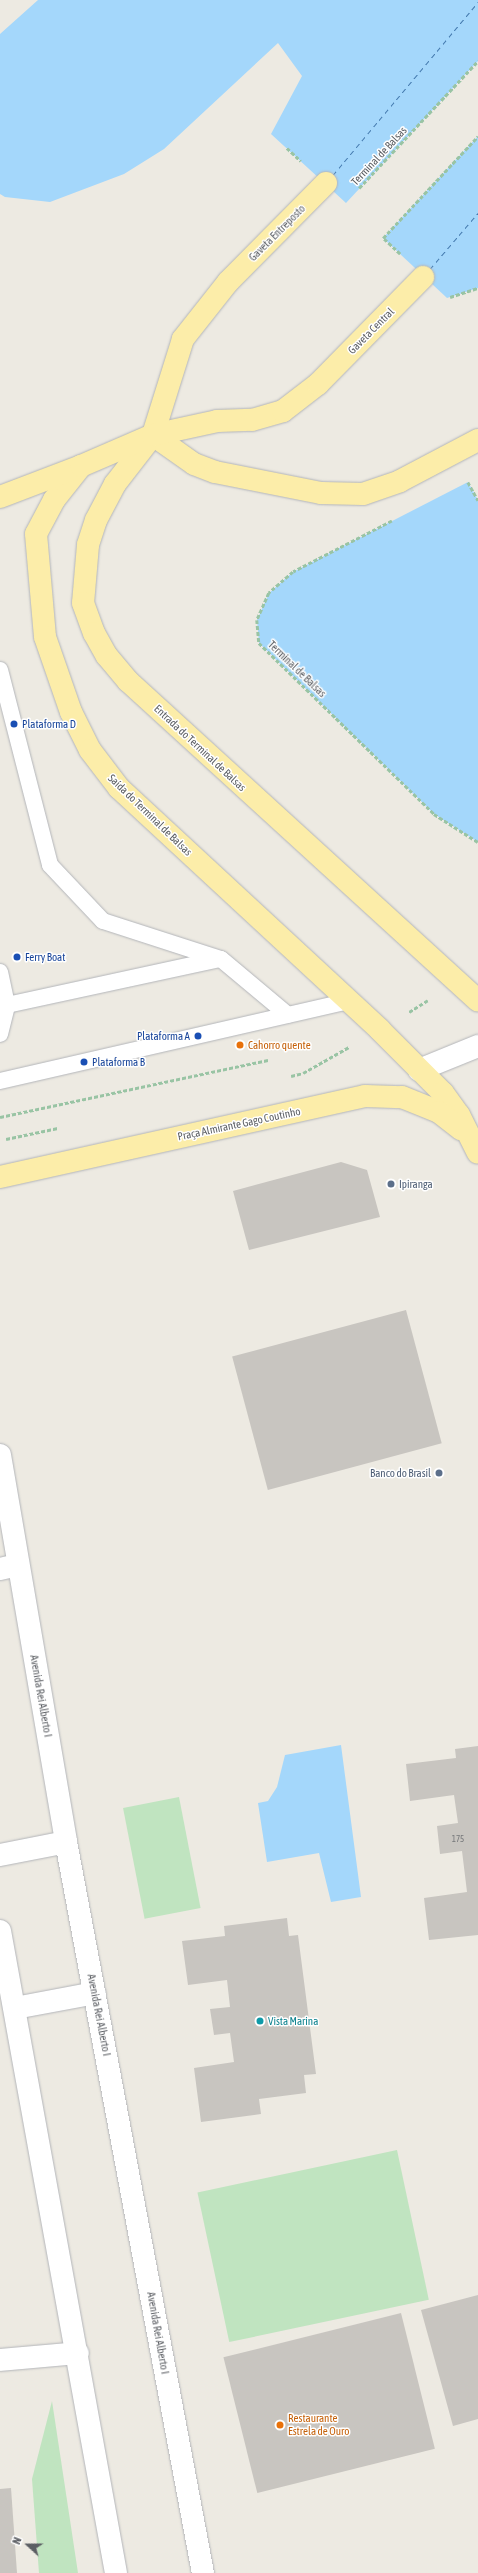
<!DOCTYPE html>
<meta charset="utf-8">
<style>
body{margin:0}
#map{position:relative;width:478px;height:2573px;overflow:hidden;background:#edeae2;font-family:"Asap Condensed",sans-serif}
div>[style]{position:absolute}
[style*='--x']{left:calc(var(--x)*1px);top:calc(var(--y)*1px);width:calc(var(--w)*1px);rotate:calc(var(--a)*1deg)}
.green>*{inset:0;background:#c0e4c0;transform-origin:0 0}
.water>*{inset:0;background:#a4d7fb}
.ferry>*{height:1px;margin-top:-0.5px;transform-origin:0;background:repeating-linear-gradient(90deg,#4278ad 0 5px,transparent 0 9px)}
.building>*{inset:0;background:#c8c5c0;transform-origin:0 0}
.path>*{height:2.5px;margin-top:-1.25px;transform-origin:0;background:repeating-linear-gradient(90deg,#99c4a4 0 4px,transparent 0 6px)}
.roads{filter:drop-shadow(0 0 1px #b3b5b9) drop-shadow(0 0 1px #b3b5b9)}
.lane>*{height:16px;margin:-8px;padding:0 8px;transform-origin:8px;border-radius:8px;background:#fff}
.street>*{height:22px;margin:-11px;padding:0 11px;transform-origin:11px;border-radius:11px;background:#fff}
.secondary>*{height:22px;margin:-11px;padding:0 11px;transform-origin:11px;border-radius:11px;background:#fff}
.primary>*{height:22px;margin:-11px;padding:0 11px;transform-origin:11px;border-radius:11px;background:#fceda9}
.dots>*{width:11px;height:11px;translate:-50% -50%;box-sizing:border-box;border:2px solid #fff;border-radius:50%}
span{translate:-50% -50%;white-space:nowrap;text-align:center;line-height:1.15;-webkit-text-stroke:3px #fff;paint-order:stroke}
.number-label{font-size:9px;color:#76787a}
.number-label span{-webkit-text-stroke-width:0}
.street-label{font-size:11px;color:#5b5e63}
.transit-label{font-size:11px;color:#164399}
.left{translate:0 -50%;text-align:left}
.right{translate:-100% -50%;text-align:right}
.food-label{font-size:11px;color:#c56008}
.service-label{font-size:11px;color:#4e5e75}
.culture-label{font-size:11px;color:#0d838f}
.north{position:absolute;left:8px;top:2525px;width:40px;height:40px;-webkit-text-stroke:3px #fff;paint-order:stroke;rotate:291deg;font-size:11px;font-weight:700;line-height:16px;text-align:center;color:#5b5e63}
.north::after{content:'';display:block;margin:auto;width:14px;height:18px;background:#5b5e63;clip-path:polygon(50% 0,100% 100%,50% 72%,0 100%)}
</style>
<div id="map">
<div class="green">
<div style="left:179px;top:1797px;width:113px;height:57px;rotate:79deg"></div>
<div style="left:397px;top:2150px;width:153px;height:204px;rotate:78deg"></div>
<div style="clip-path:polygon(52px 2401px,78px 2573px,39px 2573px,32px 2479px)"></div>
</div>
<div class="water">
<div style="clip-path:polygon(38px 0,478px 0,478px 61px,346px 203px,271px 134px,302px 76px,278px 43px,164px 149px,124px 174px,50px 202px,5px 197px,0 194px,0 34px)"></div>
<div style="clip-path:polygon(478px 136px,478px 288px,447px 298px,383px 238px)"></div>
<div style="clip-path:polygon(468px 482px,478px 500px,478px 842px,434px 814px,259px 643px,257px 620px,269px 593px,293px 572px)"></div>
<div style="clip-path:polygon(341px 1745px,361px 1897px,331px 1902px,319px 1853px,267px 1862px,258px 1803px,268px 1801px,277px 1787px,285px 1755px)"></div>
</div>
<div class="ferry">
<div style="--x:333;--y:175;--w:226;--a:-50"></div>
<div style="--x:430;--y:269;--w:74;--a:-49.4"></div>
</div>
<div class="building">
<div style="clip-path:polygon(341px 1162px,367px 1170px,380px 1217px,249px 1250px,233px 1191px)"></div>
<div style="left:406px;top:1310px;width:138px;height:180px;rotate:75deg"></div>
<div style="clip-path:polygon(478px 1746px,478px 1935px,429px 1940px,424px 1898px,467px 1892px,462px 1851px,440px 1854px,437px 1826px,458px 1823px,454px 1795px,410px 1801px,406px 1764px,456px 1758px,455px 1749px)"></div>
<div style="clip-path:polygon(287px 1918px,289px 1936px,298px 1935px,316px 2074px,304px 2075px,306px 2093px,259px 2099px,261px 2114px,201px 2122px,194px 2068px,234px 2062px,230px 2033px,214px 2035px,210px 2009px,230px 2007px,227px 1980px,188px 1985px,182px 1941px,225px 1936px,224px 1926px)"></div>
<div style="clip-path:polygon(478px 2295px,478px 2419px,453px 2426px,421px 2310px)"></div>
<div style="left:401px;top:2313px;width:140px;height:183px;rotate:76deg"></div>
<div style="clip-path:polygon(11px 2488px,17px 2573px,0 2573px,0 2489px)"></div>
</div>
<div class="path">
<div style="--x:287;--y:148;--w:19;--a:43"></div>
<div style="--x:359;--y:188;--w:174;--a:-46.9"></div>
<div style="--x:400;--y:254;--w:23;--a:-137"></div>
<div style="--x:383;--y:238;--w:139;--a:-47"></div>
<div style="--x:450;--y:297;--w:29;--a:-18"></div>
<div style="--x:468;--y:482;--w:21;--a:61"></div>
<div style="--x:392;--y:521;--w:111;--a:152.7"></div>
<div style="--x:293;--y:572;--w:32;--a:139"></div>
<div style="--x:269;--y:593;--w:30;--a:114"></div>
<div style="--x:257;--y:620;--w:23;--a:85"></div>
<div style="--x:259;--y:643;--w:245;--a:44.3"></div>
<div style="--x:434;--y:814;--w:52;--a:32.5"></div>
<div style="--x:409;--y:1012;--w:22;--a:-32"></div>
<div style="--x:291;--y:1076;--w:12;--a:-14"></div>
<div style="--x:303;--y:1073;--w:53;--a:-29.5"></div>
<div style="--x:0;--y:1117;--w:274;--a:-12"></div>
<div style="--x:6;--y:1139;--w:53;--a:-11.9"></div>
</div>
<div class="roads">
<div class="lane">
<div style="--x:0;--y:670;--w:201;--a:75.6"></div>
<div style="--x:50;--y:865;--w:77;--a:46.6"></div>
<div style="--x:103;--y:921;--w:124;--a:17.9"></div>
<div style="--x:221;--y:959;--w:87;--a:39.9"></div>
<div style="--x:0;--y:972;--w:34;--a:78"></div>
<div style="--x:0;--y:1034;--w:30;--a:-76"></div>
<div style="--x:7;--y:1005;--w:218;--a:-12.2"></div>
<div style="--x:0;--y:1081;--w:358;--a:-12.9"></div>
</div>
<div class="street">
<div style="--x:0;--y:2360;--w:78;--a:-5.1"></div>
</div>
<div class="secondary">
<div style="--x:419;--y:1070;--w:64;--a:-22.1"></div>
<div style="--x:0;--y:1455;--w:393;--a:80.3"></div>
<div style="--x:66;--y:1842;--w:744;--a:79.39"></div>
<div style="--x:0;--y:1569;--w:18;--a:-13"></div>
<div style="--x:0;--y:1855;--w:67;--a:-11.1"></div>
<div style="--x:0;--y:1931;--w:652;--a:79.76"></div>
<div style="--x:15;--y:2008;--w:81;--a:-10.6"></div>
</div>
<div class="primary">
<div style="--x:326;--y:183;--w:139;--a:134.7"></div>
<div style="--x:228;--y:282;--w:73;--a:128.3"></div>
<div style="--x:183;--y:339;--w:101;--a:107.4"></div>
<div style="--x:153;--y:435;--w:62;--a:127.8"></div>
<div style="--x:115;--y:484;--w:41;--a:117.8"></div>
<div style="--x:96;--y:520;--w:26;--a:108"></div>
<div style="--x:88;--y:545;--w:58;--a:94.9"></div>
<div style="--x:83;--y:603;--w:32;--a:70"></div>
<div style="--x:94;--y:633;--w:26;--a:61"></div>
<div style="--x:107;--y:656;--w:33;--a:50"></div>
<div style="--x:128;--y:681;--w:474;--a:42.4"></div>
<div style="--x:153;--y:435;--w:50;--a:35.3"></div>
<div style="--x:194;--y:464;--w:22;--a:21"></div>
<div style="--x:215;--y:472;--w:108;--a:11.2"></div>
<div style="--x:321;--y:493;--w:42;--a:1.4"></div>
<div style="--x:363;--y:494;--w:39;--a:-19"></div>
<div style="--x:400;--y:481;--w:88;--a:-27.7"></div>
<div style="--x:81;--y:466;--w:43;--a:128.5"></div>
<div style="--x:54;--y:500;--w:38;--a:118"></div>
<div style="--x:36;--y:534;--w:103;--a:85"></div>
<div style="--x:45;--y:637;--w:79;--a:70.9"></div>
<div style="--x:71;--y:712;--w:42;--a:63.4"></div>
<div style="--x:90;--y:750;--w:48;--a:52.7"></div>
<div style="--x:119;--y:788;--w:356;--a:42.8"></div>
<div style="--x:380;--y:1030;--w:89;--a:45"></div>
<div style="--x:443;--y:1093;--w:27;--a:54"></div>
<div style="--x:459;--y:1115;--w:42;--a:63.4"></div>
<div style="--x:0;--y:497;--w:87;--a:-20.9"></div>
<div style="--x:81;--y:466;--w:78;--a:-23.3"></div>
<div style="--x:153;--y:435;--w:66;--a:-12.3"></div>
<div style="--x:217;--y:421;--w:35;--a:-2"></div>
<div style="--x:252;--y:420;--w:32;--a:-16"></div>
<div style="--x:283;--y:411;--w:44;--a:-37.6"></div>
<div style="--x:318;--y:384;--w:150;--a:-45.5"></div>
<div style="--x:0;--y:1177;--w:374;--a:-12.5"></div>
<div style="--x:365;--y:1096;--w:37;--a:2"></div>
<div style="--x:402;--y:1097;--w:40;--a:22"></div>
<div style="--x:439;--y:1112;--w:28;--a:38"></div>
</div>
</div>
<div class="dots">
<div style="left:14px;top:724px;background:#1a4fb4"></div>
<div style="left:17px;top:957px;background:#1a4fb4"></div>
<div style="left:198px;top:1036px;background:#1a4fb4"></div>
<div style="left:240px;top:1045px;background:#e8710a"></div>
<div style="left:84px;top:1062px;background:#1a4fb4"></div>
<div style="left:391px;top:1184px;background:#5c6f8a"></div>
<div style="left:439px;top:1473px;background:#5c6f8a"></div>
<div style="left:260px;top:2021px;background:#0f9aa8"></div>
<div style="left:280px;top:2425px;background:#e8710a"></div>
</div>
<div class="number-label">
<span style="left:458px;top:1839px">175</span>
</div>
<div class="street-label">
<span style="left:379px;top:156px;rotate:-47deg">Terminal de Balsas</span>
<span style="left:277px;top:233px;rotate:-45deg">Gaveta Entreposto</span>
<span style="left:371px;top:331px;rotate:-45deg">Gaveta Central</span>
<span style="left:297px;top:669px;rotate:44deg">Terminal de Balsas</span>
<span style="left:200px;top:748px;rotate:43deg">Entrada do Terminal de Balsas</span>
<span style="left:150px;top:815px;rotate:44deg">Saída do Terminal de Balsas</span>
<span style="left:239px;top:1124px;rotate:-12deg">Praça Almirante Gago Coutinho</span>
<span style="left:41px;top:1696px;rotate:80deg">Avenida Rei Alberto I</span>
<span style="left:99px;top:2015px;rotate:79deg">Avenida Rei Alberto I</span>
<span style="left:158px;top:2333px;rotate:80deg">Avenida Rei Alberto I</span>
</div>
<div class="transit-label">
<span class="left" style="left:22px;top:724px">Plataforma D</span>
<span class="left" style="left:25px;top:957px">Ferry Boat</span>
<span class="right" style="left:190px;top:1036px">Plataforma A</span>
<span class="left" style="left:92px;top:1062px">Plataforma B</span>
</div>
<div class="food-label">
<span class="left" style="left:248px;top:1045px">Cahorro quente</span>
<span class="left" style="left:288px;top:2425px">Restaurante<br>Estrela de Ouro</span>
</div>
<div class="service-label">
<span class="left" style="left:399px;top:1184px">Ipiranga</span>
<span class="right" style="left:431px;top:1473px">Banco do Brasil</span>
</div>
<div class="culture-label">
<span class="left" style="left:268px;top:2021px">Vista Marina</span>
</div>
<div class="north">N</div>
</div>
